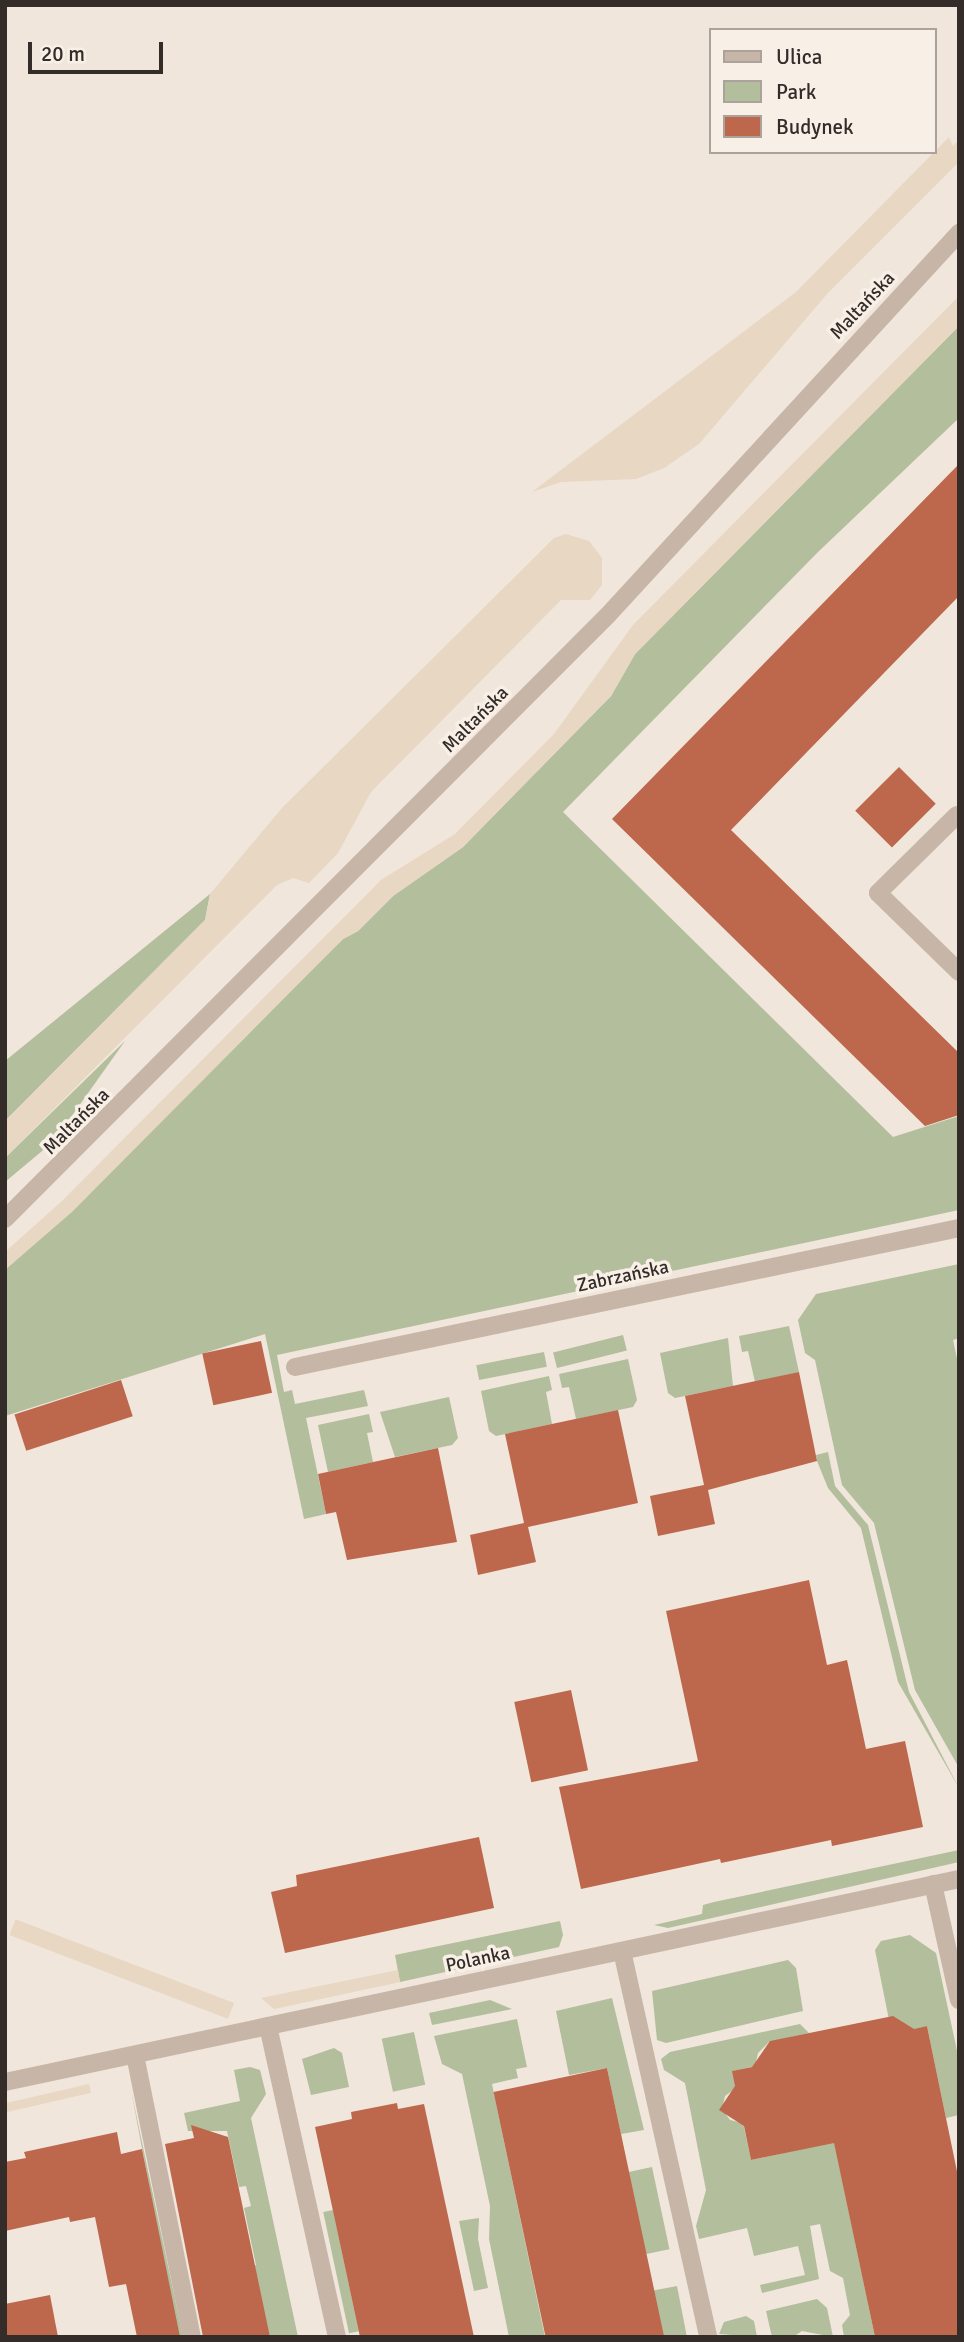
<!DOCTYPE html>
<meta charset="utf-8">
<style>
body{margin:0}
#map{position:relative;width:964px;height:2342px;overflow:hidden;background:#f0e6db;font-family:Signika,sans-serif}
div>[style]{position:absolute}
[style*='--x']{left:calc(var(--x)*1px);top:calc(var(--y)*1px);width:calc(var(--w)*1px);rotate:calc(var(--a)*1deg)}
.green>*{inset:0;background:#b3be9c;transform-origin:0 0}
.plaza>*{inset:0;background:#e7d7c3;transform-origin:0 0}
.building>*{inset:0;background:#bd674c;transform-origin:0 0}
.minor>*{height:18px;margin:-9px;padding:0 9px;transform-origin:9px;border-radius:9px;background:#c7b6a8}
span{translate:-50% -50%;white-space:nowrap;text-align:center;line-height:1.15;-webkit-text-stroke:7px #f8f0e7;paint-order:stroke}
.street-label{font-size:19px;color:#342c28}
.frame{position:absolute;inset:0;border:7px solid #342c28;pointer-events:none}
.legend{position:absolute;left:709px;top:28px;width:228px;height:126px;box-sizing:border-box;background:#f8f0e7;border:2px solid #aaa29b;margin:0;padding:9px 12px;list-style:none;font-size:21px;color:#342c28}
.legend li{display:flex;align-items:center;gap:14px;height:35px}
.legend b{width:35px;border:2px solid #aaa29b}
.scale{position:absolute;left:28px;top:42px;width:135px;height:32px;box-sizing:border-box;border:4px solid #342c28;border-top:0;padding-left:9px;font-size:21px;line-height:24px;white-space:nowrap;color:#342c28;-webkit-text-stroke:5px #f8f0e7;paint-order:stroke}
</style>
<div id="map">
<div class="green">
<div style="clip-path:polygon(959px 326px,959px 418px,818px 552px,563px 812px,893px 1137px,959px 1116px,959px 1210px,277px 1355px,284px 1392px,292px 1390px,295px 1404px,364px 1390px,368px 1406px,306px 1418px,326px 1514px,304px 1519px,265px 1334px,5px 1416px,5px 1270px,343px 939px,358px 931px,393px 896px,463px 847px,611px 696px,635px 654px)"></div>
<div style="clip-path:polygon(210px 894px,205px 920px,5px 1121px,5px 1061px)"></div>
<div style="clip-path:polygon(125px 1041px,54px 1141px,5px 1182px,5px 1158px)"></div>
<div style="clip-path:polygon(959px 1264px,959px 1338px,953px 1340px,959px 1368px,959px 1768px,915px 1690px,874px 1523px,842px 1485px,815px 1360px,805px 1353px,798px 1320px,816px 1294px)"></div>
<div style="clip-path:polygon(789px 1326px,799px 1372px,755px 1382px,748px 1351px,742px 1352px,739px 1336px)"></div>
<div style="left:623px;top:1335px;width:16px;height:72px;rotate:76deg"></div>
<div style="clip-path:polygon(728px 1338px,733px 1386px,675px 1398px,668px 1393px,660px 1353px)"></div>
<div style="left:544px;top:1352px;width:15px;height:69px;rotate:79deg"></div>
<div style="clip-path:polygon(628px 1359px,637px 1400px,633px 1407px,576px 1419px,569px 1387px,562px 1388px,559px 1374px)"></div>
<div style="clip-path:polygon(549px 1376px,552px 1390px,546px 1392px,552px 1424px,496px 1436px,489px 1431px,481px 1391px)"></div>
<div style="clip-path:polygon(449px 1397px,458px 1438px,452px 1445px,395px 1457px,380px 1412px)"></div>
<div style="clip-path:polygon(369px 1414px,373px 1432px,367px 1433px,373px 1462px,328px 1472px,318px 1425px)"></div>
<div style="clip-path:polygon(828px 1452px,835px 1486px,868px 1525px,909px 1692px,959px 1788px,898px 1682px,861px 1528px,828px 1488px,817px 1461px,816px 1455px)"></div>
<div style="clip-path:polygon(959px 1850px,959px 1862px,668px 1928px,654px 1925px,702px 1914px,703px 1905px,714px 1902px)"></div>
<div style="clip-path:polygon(560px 1921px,563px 1935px,559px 1947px,400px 1982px,395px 1955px)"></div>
<div style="clip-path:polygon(910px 1935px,936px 1953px,959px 2060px,959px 2115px,946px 2118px,927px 2026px,911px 2030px,901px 2021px,889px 2020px,875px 1950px,881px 1941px)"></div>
<div style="clip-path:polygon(788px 1960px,796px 1968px,803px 2011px,666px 2043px,657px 2040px,652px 1991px)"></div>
<div style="clip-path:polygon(612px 1998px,644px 2130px,621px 2134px,607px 2068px,569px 2075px,556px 2011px)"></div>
<div style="clip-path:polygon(490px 2000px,512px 2009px,432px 2025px,429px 2013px)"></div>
<div style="clip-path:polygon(517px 2019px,527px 2067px,516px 2069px,518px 2078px,492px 2084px,545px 2337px,509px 2337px,489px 2239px,490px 2206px,462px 2074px,442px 2064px,434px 2036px)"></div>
<div style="clip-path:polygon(800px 2024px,809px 2033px,769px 2042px,758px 2053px,755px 2066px,733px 2071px,736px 2088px,725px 2096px,722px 2109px,730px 2120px,743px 2123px,751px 2160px,793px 2151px,826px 2103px,875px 2337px,844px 2337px,842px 2325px,850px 2315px,843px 2278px,830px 2271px,820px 2224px,810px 2226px,819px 2279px,762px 2293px,760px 2285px,805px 2275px,798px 2246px,754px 2256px,747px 2228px,699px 2239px,696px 2226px,706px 2190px,685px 2083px,664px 2070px,661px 2059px,670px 2052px)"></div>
<div style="left:414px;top:2032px;width:54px;height:33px;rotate:78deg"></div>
<div style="clip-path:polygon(334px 2048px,342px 2053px,349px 2087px,311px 2095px,302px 2059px)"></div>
<div style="clip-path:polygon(250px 2067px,260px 2070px,266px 2094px,251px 2118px,298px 2337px,270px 2337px,246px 2267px,256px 2265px,244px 2208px,251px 2206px,246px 2186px,239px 2187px,227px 2131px,188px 2131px,184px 2113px,240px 2101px,234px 2070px)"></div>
<div style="clip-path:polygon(131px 2090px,183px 2337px,178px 2337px)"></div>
<div style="left:652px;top:2167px;width:84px;height:25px;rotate:78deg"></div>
<div style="left:333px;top:2210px;width:124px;height:10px;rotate:78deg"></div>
<div style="clip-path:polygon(479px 2218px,478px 2239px,488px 2288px,474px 2291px,459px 2221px)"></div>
<div style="left:677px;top:2286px;width:52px;height:24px;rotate:79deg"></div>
<div style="clip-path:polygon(817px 2299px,827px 2308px,833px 2337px,802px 2331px,793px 2337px,772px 2337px,766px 2311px)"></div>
<div style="clip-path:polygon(746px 2316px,754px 2321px,757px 2337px,719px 2334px,724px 2322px)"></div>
</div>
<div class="plaza">
<div style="clip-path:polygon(949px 137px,953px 146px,959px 140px,959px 162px,827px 294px,699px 444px,664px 468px,636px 479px,561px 482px,532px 492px,796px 292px)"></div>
<div style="clip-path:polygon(959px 296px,959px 326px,635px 654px,611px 696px,463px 847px,393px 896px,358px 931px,343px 939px,72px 1212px,5px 1270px,5px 1252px,62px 1201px,381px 880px,455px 834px,554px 734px,633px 625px)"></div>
<div style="clip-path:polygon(566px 534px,589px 541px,602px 558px,602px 585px,590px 600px,561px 600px,371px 792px,338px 853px,309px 883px,293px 878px,277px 885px,5px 1158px,5px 1121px,205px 920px,210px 894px,282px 808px,554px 538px)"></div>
<div style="clip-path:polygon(398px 1970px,400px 1982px,274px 2009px,261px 1998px)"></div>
<div style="left:234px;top:2003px;width:17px;height:234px;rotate:111deg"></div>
<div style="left:89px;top:2084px;width:9px;height:86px;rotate:77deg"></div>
</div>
<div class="building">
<div style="clip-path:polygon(959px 464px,959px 596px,731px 830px,959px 1053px,959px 1115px,925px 1126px,612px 819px)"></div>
<div style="left:899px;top:767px;width:52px;height:62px;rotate:45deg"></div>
<div style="left:261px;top:1341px;width:53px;height:60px;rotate:78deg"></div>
<div style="clip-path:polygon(799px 1372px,817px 1461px,708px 1490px,715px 1524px,658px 1536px,650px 1496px,704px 1485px,685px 1396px)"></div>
<div style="left:121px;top:1380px;width:38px;height:112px;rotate:72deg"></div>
<div style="clip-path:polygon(618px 1410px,638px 1503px,528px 1527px,536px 1562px,478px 1575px,470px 1535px,524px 1523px,505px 1434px)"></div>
<div style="clip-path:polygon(438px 1448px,457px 1542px,347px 1560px,336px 1512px,326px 1514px,318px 1474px)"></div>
<div style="clip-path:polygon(809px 1580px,827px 1665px,847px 1660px,866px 1749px,905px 1741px,923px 1827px,832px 1846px,831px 1840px,721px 1863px,720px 1859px,581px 1889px,559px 1787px,698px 1761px,666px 1611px)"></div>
<div style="left:571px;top:1690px;width:82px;height:58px;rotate:78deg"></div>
<div style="clip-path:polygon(479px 1837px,494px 1908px,285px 1953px,271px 1892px,297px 1886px,296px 1875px)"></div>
<div style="clip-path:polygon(893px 2016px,914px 2029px,927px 2026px,959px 2181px,959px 2337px,875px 2337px,834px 2143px,751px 2160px,744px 2126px,719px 2110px,735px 2086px,732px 2071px,752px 2067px,770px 2041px)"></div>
<div style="left:607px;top:2068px;width:275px;height:116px;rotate:78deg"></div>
<div style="clip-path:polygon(397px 2103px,398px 2109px,424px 2104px,474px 2337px,360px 2337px,315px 2127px,352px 2119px,351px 2112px)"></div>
<div style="clip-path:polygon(191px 2125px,228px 2137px,270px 2337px,203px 2337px,165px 2144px,194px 2138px)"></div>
<div style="clip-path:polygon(117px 2132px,121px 2154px,142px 2149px,180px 2337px,137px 2337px,126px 2284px,109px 2287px,95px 2217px,70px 2222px,69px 2217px,5px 2231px,5px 2162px,26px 2158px,24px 2152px)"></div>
<div style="clip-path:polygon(50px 2295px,58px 2337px,5px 2337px,5px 2304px)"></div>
</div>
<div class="minor">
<div style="--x:957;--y:815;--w:111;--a:135.4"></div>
<div style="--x:878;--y:893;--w:113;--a:44.3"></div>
<div style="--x:5;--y:1219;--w:853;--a:-45.05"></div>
<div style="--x:608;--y:615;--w:519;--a:-47.42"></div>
<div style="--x:295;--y:1367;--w:678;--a:-11.82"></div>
<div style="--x:933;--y:1884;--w:119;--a:77.4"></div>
<div style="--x:622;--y:1951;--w:395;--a:77.4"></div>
<div style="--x:268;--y:2026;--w:319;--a:77.5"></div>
<div style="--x:135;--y:2055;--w:288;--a:78.6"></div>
<div style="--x:5;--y:2082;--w:975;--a:-12.01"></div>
</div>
<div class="street-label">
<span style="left:863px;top:306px;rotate:-47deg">Maltańska</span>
<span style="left:476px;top:720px;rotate:-45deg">Maltańska</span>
<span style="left:77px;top:1122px;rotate:-45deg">Maltańska</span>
<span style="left:623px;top:1277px;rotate:-12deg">Zabrzańska</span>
<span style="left:478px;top:1960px;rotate:-12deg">Polanka</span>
</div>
<div class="frame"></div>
<ul class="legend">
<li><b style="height:9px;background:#c7b6a8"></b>Ulica</li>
<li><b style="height:19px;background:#b3be9c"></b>Park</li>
<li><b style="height:19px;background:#bd674c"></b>Budynek</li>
</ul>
<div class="scale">20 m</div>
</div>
